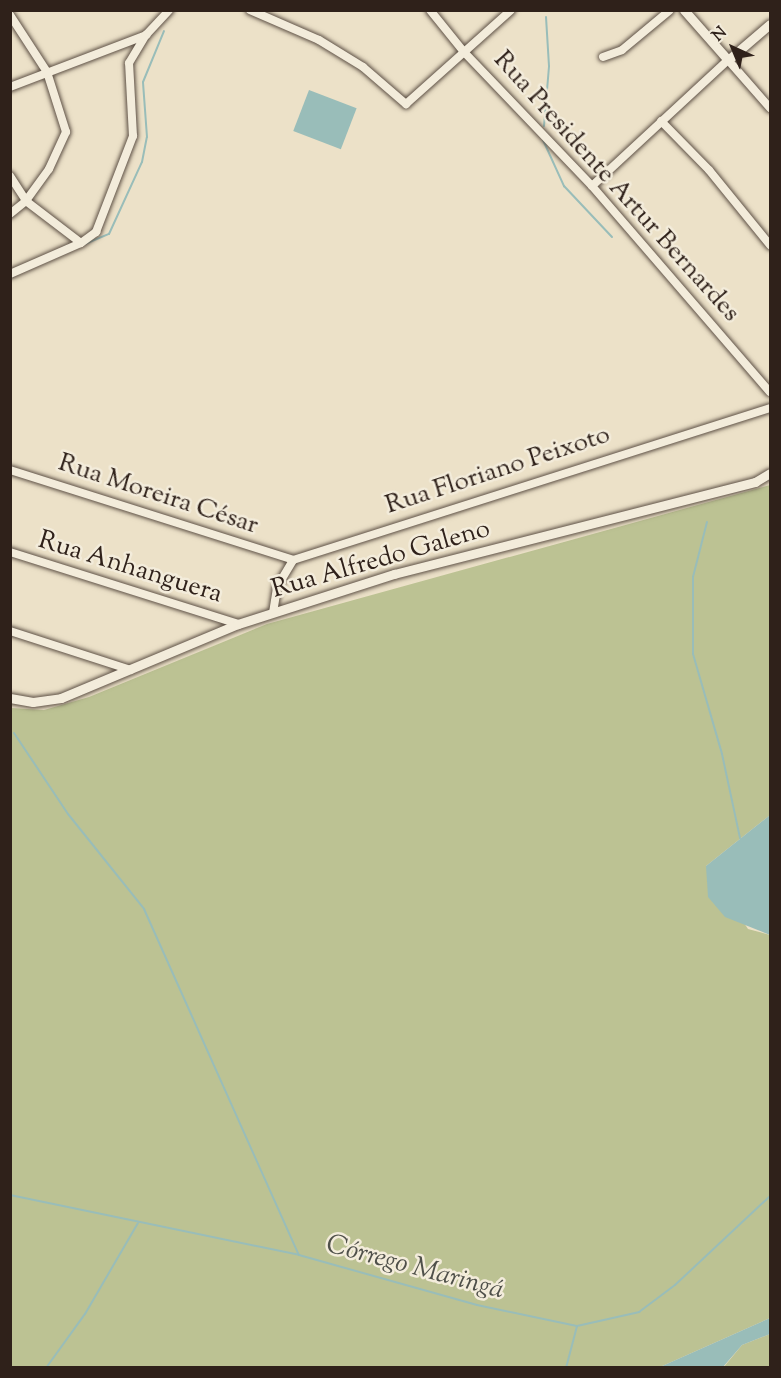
<!DOCTYPE html>
<meta charset="utf-8">
<style>
body{margin:0}
#map{position:relative;width:781px;height:1378px;overflow:hidden;background:#ece1c8;font-family:"Sorts Mill Goudy",serif}
div>[style]{position:absolute}
[style*='--x']{left:calc(var(--x)*1px);top:calc(var(--y)*1px);width:calc(var(--w)*1px);rotate:calc(var(--a)*1deg)}
.green>*{inset:0;background:#bcc293}
.water>*{inset:0;background:#99bdb9;transform-origin:0 0}
.stream>*{height:2px;margin:-1px;padding:0 1px;transform-origin:1px;border-radius:1px;background:#99bdb9}
.roads{filter:drop-shadow(0 0 2px #5e5146) drop-shadow(0 0 2px #5e5146)}
.minor>*{height:8px;margin:-4px;padding:0 4px;transform-origin:4px;border-radius:4px;background:#f3ecdb}
.tertiary>*{height:9px;margin:-4.5px;padding:0 4.5px;transform-origin:4.5px;border-radius:4.5px;background:#f3ecdb}
span{translate:-50% -50%;white-space:nowrap;text-align:center;line-height:1.15;-webkit-text-stroke:5px #f3ecdb;paint-order:stroke}
.street-label{font-size:26px;color:#2f211a}
.water-label{font-size:27px;color:#4f504a;font-style:italic}
.frame{position:absolute;inset:0;border:12px solid #2f211a;pointer-events:none}
.north{position:absolute;left:703px;top:18px;width:60px;height:60px;-webkit-text-stroke:4px #f3ecdb;paint-order:stroke;rotate:316deg;font-size:16px;font-weight:700;line-height:24px;text-align:center;color:#2f211a}
.north::after{content:'';display:block;margin:auto;width:21px;height:27px;background:#2f211a;clip-path:polygon(50% 0,100% 100%,50% 72%,0 100%)}
</style>
<div id="map">
<div class="green">
<div style="clip-path:polygon(770px 485px,770px 815px,706px 866px,748px 929px,770px 935px,770px 1318px,660px 1367px,11px 1368px,11px 708px,44px 710px,89px 697px,267px 624px)"></div>
<div style="clip-path:polygon(770px 1334px,770px 1367px,723px 1368px,742px 1345px)"></div>
</div>
<div class="water">
<div style="left:309px;top:90px;width:51px;height:44px;rotate:21deg"></div>
<div style="clip-path:polygon(770px 815px,770px 935px,725px 917px,708px 897px,706px 866px)"></div>
<div style="clip-path:polygon(770px 1318px,770px 1334px,742px 1345px,723px 1367px,660px 1367px)"></div>
</div>
<div class="stream">
<div style="--x:544;--y:126;--w:60;--a:-85.2"></div>
<div style="--x:549;--y:66;--w:49;--a:-93.5"></div>
<div style="--x:543;--y:140;--w:51;--a:65.5"></div>
<div style="--x:564;--y:186;--w:70;--a:46.7"></div>
<div style="--x:85;--y:244;--w:26;--a:-23"></div>
<div style="--x:109;--y:234;--w:79;--a:-65.4"></div>
<div style="--x:142;--y:162;--w:25;--a:-79"></div>
<div style="--x:147;--y:137;--w:55;--a:-94.2"></div>
<div style="--x:143;--y:82;--w:55;--a:-67.6"></div>
<div style="--x:707;--y:522;--w:57;--a:104.3"></div>
<div style="--x:693;--y:577;--w:77;--a:90"></div>
<div style="--x:693;--y:654;--w:104;--a:73.8"></div>
<div style="--x:722;--y:754;--w:86;--a:77.9"></div>
<div style="--x:14;--y:733;--w:97;--a:56.3"></div>
<div style="--x:68;--y:814;--w:122;--a:51.3"></div>
<div style="--x:144;--y:909;--w:379;--a:65.9"></div>
<div style="--x:10;--y:1195;--w:295;--a:11.7"></div>
<div style="--x:299;--y:1255;--w:185;--a:15.7"></div>
<div style="--x:477;--y:1305;--w:102;--a:11.9"></div>
<div style="--x:577;--y:1326;--w:64;--a:-12.7"></div>
<div style="--x:639;--y:1312;--w:45;--a:-36.9"></div>
<div style="--x:675;--y:1285;--w:130;--a:-43.1"></div>
<div style="--x:46;--y:1368;--w:67;--a:-54.2"></div>
<div style="--x:85;--y:1314;--w:105;--a:-59.8"></div>
<div style="--x:566;--y:1368;--w:43;--a:-75.3"></div>
</div>
<div class="roads">
<div class="minor">
<div style="--x:250;--y:10;--w:75;--a:23.5"></div>
<div style="--x:319;--y:40;--w:52;--a:31.5"></div>
<div style="--x:363;--y:67;--w:57;--a:40.7"></div>
<div style="--x:406;--y:104;--w:141;--a:-41.8"></div>
<div style="--x:430;--y:10;--w:54;--a:51"></div>
<div style="--x:464;--y:52;--w:185;--a:46.3"></div>
<div style="--x:592;--y:186;--w:272;--a:49.2"></div>
<div style="--x:10;--y:15;--w:68;--a:57"></div>
<div style="--x:47;--y:72;--w:63;--a:72.4"></div>
<div style="--x:66;--y:132;--w:41;--a:114.7"></div>
<div style="--x:49;--y:169;--w:39;--a:126"></div>
<div style="--x:26;--y:201;--w:21;--a:141"></div>
<div style="--x:603;--y:57;--w:20;--a:-20"></div>
<div style="--x:622;--y:50;--w:62;--a:-39.8"></div>
<div style="--x:10;--y:87;--w:146;--a:-20.9"></div>
<div style="--x:661;--y:121;--w:69;--a:45.6"></div>
<div style="--x:709;--y:170;--w:97;--a:50.9"></div>
<div style="--x:10;--y:176;--w:30;--a:57"></div>
<div style="--x:26;--y:201;--w:69;--a:37.4"></div>
<div style="--x:592;--y:186;--w:185;--a:-42.8"></div>
<div style="--x:728;--y:60;--w:64;--a:48.8"></div>
<div style="--x:10;--y:274;--w:77;--a:-23.6"></div>
<div style="--x:81;--y:243;--w:19;--a:-36"></div>
<div style="--x:96;--y:232;--w:103;--a:-68.9"></div>
<div style="--x:133;--y:136;--w:73;--a:-93.1"></div>
<div style="--x:129;--y:63;--w:33;--a:-59"></div>
<div style="--x:146;--y:35;--w:34;--a:-47"></div>
<div style="--x:10;--y:470;--w:297;--a:17.6"></div>
<div style="--x:10;--y:552;--w:239;--a:17.5"></div>
<div style="--x:273;--y:613;--w:26;--a:-81"></div>
<div style="--x:277;--y:587;--w:31;--a:-59"></div>
<div style="--x:293;--y:560;--w:501;--a:-17.67"></div>
<div style="--x:10;--y:631;--w:127;--a:17.9"></div>
</div>
<div class="tertiary">
<div style="--x:684;--y:10;--w:67;--a:48.7"></div>
<div style="--x:728;--y:60;--w:55;--a:-40.6"></div>
<div style="--x:10;--y:698;--w:23;--a:10"></div>
<div style="--x:33;--y:702;--w:28;--a:-8"></div>
<div style="--x:61;--y:698;--w:192;--a:-22.7"></div>
<div style="--x:238;--y:624;--w:164;--a:-17.8"></div>
<div style="--x:394;--y:574;--w:373;--a:-14.3"></div>
<div style="--x:755;--y:482;--w:17;--a:-31"></div>
</div>
</div>
<div class="street-label">
<span style="left:616px;top:187px;rotate:48deg">Rua Presidente Artur Bernardes</span>
<span style="left:498px;top:471px;rotate:-18deg">Rua Floriano Peixoto</span>
<span style="left:158px;top:495px;rotate:18deg">Rua Moreira César</span>
<span style="left:381px;top:560px;rotate:-16deg">Rua Alfredo Galeno</span>
<span style="left:130px;top:568px;rotate:17deg">Rua Anhanguera</span>
</div>
<div class="water-label">
<span style="left:415px;top:1268px;rotate:15deg">Córrego Maringá</span>
</div>
<div class="frame"></div>
<div class="north">N</div>
</div>
